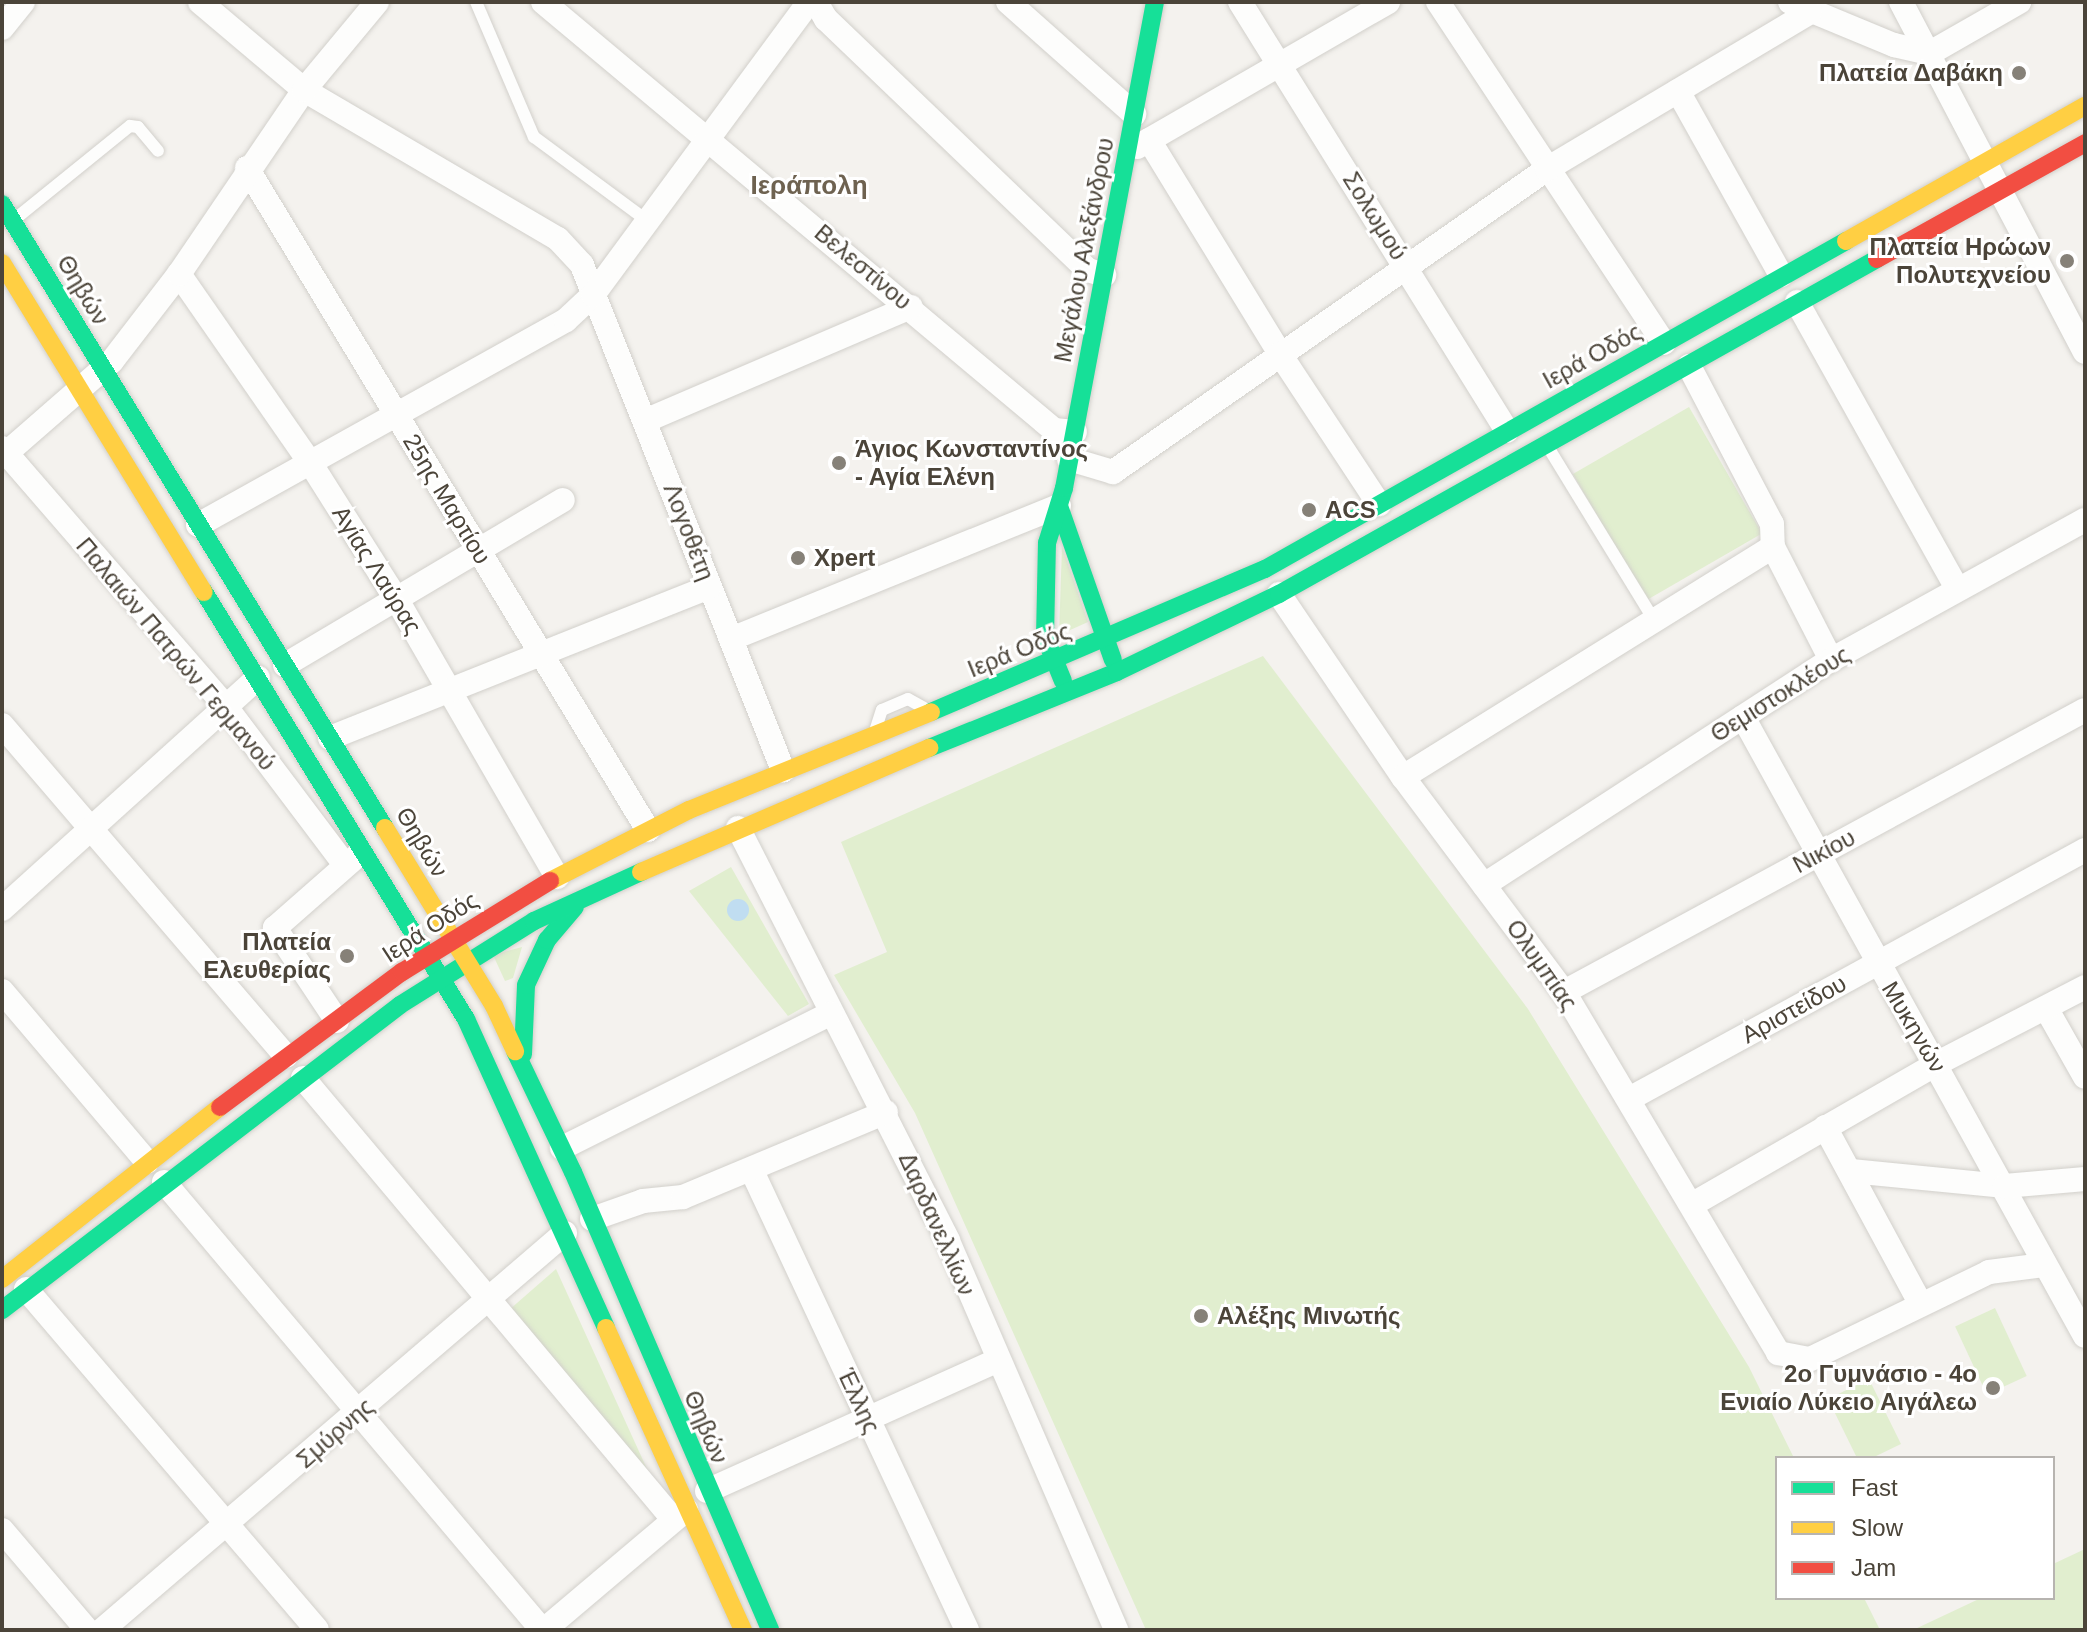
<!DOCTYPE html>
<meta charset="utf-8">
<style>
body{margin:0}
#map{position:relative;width:2087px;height:1632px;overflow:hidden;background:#f4f2ee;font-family:Helvetica,sans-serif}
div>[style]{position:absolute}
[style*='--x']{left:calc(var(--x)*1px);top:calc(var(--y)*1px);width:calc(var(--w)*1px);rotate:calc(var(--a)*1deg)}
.green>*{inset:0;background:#e1eecf;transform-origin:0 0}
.water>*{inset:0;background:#c0ddf1}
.round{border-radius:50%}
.roads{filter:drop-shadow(0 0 2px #d2d0cb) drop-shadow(0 0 2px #d2d0cb)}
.lane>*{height:12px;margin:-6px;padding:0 6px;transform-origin:6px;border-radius:6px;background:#fdfdfc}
.street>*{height:24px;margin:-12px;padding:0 12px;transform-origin:12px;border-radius:12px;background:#fdfdfc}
.fast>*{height:18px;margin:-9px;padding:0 9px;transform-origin:9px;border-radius:9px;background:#16e098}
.slow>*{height:18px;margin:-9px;padding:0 9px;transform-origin:9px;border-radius:9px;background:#ffcf43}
.jam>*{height:18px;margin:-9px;padding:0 9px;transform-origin:9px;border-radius:9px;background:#f24e42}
.dots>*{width:22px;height:22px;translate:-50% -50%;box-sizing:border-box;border:4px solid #fff;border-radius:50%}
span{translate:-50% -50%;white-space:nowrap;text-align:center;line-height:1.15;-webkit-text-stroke:6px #fff;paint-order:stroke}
.poi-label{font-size:24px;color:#4b4439;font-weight:700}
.right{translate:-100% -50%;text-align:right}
.left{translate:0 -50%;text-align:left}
.street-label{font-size:24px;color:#4b4439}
.neighbourhood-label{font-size:26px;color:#6e6250;font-weight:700}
.frame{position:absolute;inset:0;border:4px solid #4b4439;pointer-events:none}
.legend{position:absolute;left:1775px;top:1456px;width:280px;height:144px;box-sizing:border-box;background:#fff;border:2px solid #b7b4b0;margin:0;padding:10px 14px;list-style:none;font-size:24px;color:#4b4439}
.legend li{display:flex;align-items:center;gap:16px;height:40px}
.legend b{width:40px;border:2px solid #b7b4b0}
</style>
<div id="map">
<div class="green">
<div style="left:1689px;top:407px;width:146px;height:134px;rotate:60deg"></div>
<div style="clip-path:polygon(1062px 547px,1088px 622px,1059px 635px)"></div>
<div style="clip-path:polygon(1263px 656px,1528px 1009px,1749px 1367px,1794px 1458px,1777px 1458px,1777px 1598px,1864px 1598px,1880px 1630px,1146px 1630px,915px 1113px,834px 975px,887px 952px,841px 842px)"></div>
<div style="clip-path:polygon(731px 867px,809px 1004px,788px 1016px,689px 891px)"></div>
<div style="clip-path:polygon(522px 947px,513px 978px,505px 981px,493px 955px)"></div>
<div style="clip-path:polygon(556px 1269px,647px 1469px,509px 1310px)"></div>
<div style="left:1995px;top:1308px;width:75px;height:44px;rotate:65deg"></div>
<div style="clip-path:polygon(1869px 1379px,1901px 1444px,1872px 1458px,1857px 1458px,1828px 1399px)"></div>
<div style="clip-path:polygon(2085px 1549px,2085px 1630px,1913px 1630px,1981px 1598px,2053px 1598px,2053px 1564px)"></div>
</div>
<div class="water">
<div class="round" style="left:727px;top:899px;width:22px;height:22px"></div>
</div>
<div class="roads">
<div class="lane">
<div style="--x:476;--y:2;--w:147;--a:66.8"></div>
<div style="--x:534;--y:137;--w:138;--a:36.5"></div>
<div style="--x:15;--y:219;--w:148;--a:-39"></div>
<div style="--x:130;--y:126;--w:8;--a:7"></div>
<div style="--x:138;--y:127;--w:31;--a:50"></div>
<div style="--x:1548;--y:447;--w:199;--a:58.5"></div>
<div style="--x:876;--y:728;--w:19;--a:-72"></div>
<div style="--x:882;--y:710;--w:28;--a:-23"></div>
<div style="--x:908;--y:699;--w:18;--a:29"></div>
</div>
<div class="street">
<div style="--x:200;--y:2;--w:136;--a:40.2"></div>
<div style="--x:304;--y:90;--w:294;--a:30.4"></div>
<div style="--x:558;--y:239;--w:35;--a:47"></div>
<div style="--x:582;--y:265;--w:544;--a:68.3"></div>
<div style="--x:543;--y:2;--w:667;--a:39.95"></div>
<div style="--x:1054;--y:430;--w:21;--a:5"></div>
<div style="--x:816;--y:2;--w:20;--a:60"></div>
<div style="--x:826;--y:19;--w:363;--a:43.8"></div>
<div style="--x:1088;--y:270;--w:17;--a:17"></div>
<div style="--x:1008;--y:2;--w:169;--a:41.6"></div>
<div style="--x:1240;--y:2;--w:505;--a:58.1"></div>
<div style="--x:1438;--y:2;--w:409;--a:56.5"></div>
<div style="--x:1790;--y:2;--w:113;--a:22.5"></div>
<div style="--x:1894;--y:45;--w:37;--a:13"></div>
<div style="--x:1901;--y:2;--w:395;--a:62.3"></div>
<div style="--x:2;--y:28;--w:33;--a:-51"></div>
<div style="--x:1930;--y:53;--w:103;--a:-29.8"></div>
<div style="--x:1678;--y:91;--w:211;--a:60.8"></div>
<div style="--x:1149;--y:140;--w:251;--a:58.5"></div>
<div style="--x:1280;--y:354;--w:180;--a:56.6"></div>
<div style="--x:1137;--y:147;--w:290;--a:-30"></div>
<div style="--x:247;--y:168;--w:774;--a:58.8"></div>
<div style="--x:179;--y:274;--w:231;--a:55.2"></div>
<div style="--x:311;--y:464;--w:161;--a:57.7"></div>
<div style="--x:397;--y:600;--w:320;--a:60"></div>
<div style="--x:1797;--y:302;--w:328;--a:60.8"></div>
<div style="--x:1689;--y:366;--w:178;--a:62.3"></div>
<div style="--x:1772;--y:524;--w:23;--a:88"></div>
<div style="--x:1773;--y:547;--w:127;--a:62.8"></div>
<div style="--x:647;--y:420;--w:287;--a:-23.2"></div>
<div style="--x:2;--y:448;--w:342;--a:49.1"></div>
<div style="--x:226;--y:707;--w:198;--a:53"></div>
<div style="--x:2;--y:457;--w:146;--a:-41.1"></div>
<div style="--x:112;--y:361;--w:110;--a:-52.4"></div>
<div style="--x:179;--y:274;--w:222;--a:-55.8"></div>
<div style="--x:304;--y:90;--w:114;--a:-50.3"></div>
<div style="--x:1069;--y:459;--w:46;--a:16.5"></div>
<div style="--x:1113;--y:472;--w:529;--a:-34.92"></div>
<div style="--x:1547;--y:169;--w:306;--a:-30.8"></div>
<div style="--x:198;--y:525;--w:421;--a:-29.1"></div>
<div style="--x:566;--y:320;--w:37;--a:-43"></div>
<div style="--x:593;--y:295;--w:364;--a:-53.6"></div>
<div style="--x:1279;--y:594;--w:221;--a:55.9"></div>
<div style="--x:1403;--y:777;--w:269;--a:53.2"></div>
<div style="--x:1564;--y:992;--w:420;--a:59.3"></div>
<div style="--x:1778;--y:1353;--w:33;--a:11"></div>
<div style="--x:1810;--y:1359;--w:199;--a:-25.9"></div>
<div style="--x:1989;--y:1272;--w:55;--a:-7.3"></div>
<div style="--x:731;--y:639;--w:354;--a:-22.1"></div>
<div style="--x:285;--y:665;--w:323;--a:-30.7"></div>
<div style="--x:1743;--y:717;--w:707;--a:61.08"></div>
<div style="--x:2;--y:725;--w:436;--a:49.4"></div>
<div style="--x:330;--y:738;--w:408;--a:-21.7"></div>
<div style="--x:1403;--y:777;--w:436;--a:-31.9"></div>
<div style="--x:738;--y:828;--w:463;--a:63"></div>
<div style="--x:948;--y:1241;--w:424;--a:66.6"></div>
<div style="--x:1484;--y:885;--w:414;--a:-33"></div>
<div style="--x:1831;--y:660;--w:290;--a:-28.9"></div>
<div style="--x:2;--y:909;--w:345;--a:-42.1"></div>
<div style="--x:2;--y:991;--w:224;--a:49.7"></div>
<div style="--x:1564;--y:992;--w:592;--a:-28.43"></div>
<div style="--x:2046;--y:1008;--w:79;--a:60.5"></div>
<div style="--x:337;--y:1021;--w:112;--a:-123.7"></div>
<div style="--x:275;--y:928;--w:111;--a:-41.3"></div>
<div style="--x:303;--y:1078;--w:576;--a:50"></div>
<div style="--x:1629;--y:1099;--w:520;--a:-28.64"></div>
<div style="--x:1825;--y:1127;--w:200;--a:61.6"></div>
<div style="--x:562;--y:1148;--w:300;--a:-26.6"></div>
<div style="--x:752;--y:1171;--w:507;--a:64.9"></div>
<div style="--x:1851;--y:1171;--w:155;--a:5.6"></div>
<div style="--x:2005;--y:1186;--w:80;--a:-5"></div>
<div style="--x:164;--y:1182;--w:586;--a:49.84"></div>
<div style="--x:1693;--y:1204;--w:280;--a:-29.9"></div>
<div style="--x:1936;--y:1064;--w:168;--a:-27.3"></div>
<div style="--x:592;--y:1219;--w:54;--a:-19.4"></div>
<div style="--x:643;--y:1201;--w:40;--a:-5.7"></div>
<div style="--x:683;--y:1197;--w:220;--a:-22.7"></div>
<div style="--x:26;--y:1289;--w:448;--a:49.5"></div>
<div style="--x:707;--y:1491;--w:317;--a:-24.2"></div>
<div style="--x:2;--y:1530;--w:131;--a:49.6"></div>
<div style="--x:102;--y:1630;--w:610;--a:-40.61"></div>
<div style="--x:544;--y:1630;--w:186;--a:-40.2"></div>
</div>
<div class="fast">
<div style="--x:2;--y:204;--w:732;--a:58.46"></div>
<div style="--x:1059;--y:506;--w:163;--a:70.7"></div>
<div style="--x:204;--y:592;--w:501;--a:58.47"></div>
<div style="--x:466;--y:1019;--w:339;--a:65.6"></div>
<div style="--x:1063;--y:681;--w:48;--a:-112.2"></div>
<div style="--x:1045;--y:637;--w:94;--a:-88.8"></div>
<div style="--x:1047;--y:543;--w:58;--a:-72.8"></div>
<div style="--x:1064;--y:488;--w:494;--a:-79.4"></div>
<div style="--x:931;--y:712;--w:363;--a:-23.2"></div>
<div style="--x:1265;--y:569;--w:667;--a:-29.45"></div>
<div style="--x:929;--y:748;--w:203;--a:-22"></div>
<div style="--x:1117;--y:672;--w:180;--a:-25.7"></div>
<div style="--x:1279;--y:594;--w:685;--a:-29.26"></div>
<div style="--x:515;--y:1051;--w:134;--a:64.4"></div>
<div style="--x:573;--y:1172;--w:499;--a:66.7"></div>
<div style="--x:523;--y:1054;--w:69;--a:-87.5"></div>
<div style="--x:526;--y:985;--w:50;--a:-65"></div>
<div style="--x:547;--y:940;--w:43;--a:-49.7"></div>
<div style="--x:2;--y:1310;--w:501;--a:-37.46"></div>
<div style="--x:400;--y:1005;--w:158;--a:-32.1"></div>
<div style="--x:534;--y:921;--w:118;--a:-24.6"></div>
</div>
<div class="slow">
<div style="--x:1846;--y:241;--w:274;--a:-29.5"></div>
<div style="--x:2;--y:263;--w:386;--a:58.5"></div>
<div style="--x:385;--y:828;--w:209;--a:58.5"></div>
<div style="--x:494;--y:1006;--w:50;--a:65"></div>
<div style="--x:641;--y:872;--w:314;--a:-23.3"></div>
<div style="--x:550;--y:881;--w:156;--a:-27.1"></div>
<div style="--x:689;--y:810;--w:261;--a:-22"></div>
<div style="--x:2;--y:1279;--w:278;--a:-38.3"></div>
<div style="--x:606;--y:1328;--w:332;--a:65.6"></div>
</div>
<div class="jam">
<div style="--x:1877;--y:259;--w:238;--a:-29.1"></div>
<div style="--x:220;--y:1107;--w:227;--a:-36.6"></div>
<div style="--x:402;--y:972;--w:174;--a:-31.6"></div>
</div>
</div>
<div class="dots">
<div style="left:2019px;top:73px;background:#868178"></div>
<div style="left:2067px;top:261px;background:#868178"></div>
<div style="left:839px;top:463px;background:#868178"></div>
<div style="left:1309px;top:510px;background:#868178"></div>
<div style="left:798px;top:558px;background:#868178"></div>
<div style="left:347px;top:956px;background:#868178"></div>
<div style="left:1201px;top:1316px;background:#868178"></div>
<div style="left:1993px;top:1388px;background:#868178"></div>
</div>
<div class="poi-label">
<span class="right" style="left:2003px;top:73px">Πλατεία Δαβάκη</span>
<span class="right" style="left:2051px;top:261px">Πλατεία Ηρώων<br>Πολυτεχνείου</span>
<span class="left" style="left:855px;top:463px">Άγιος Κωνσταντίνος<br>- Αγία Ελένη</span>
<span class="left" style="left:1325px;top:510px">ACS</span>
<span class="left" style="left:814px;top:558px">Xpert</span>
<span class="right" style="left:331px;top:956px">Πλατεία<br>Ελευθερίας</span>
<span class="left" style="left:1217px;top:1316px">Αλέξης Μινωτής</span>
<span class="right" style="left:1977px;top:1388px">2ο Γυμνάσιο - 4ο<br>Ενιαίο Λύκειο Αιγάλεω</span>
</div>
<div class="street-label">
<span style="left:1375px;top:216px;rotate:58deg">Σολωμού</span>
<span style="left:1084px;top:250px;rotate:-79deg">Μεγάλου Αλεξάνδρου</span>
<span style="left:863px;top:267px;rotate:40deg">Βελεστίνου</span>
<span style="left:83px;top:290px;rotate:59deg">Θηβών</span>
<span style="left:1592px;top:356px;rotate:-29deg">Ιερά Οδός</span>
<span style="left:447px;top:499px;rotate:59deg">25ης Μαρτίου</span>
<span style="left:689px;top:532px;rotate:69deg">Λογοθέτη</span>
<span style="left:377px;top:570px;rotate:58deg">Αγίας Λαύρας</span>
<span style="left:1019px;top:650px;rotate:-22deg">Ιερά Οδός</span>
<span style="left:176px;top:654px;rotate:50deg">Παλαιών Πατρών Γερμανού</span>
<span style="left:1780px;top:694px;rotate:-32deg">Θεμιστοκλέους</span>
<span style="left:422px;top:842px;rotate:59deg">Θηβών</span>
<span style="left:1824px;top:851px;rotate:-28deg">Νικίου</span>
<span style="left:430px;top:927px;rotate:-33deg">Ιερά Οδός</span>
<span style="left:1542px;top:965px;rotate:55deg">Ολυμπίας</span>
<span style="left:1794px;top:1009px;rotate:-29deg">Αριστείδου</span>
<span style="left:1914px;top:1027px;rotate:59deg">Μυκηνών</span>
<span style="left:937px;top:1224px;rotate:66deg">Δαρδανελλίων</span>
<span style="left:859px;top:1401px;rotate:65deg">Έλλης</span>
<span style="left:706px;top:1427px;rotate:67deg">Θηβών</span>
<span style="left:335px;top:1433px;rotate:-41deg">Σμύρνης</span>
</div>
<div class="neighbourhood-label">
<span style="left:809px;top:186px">Ιεράπολη</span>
</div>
<div class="frame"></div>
<ul class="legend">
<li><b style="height:10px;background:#16e098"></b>Fast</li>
<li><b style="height:10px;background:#ffcf43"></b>Slow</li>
<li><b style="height:10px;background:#f24e42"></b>Jam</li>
</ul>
</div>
